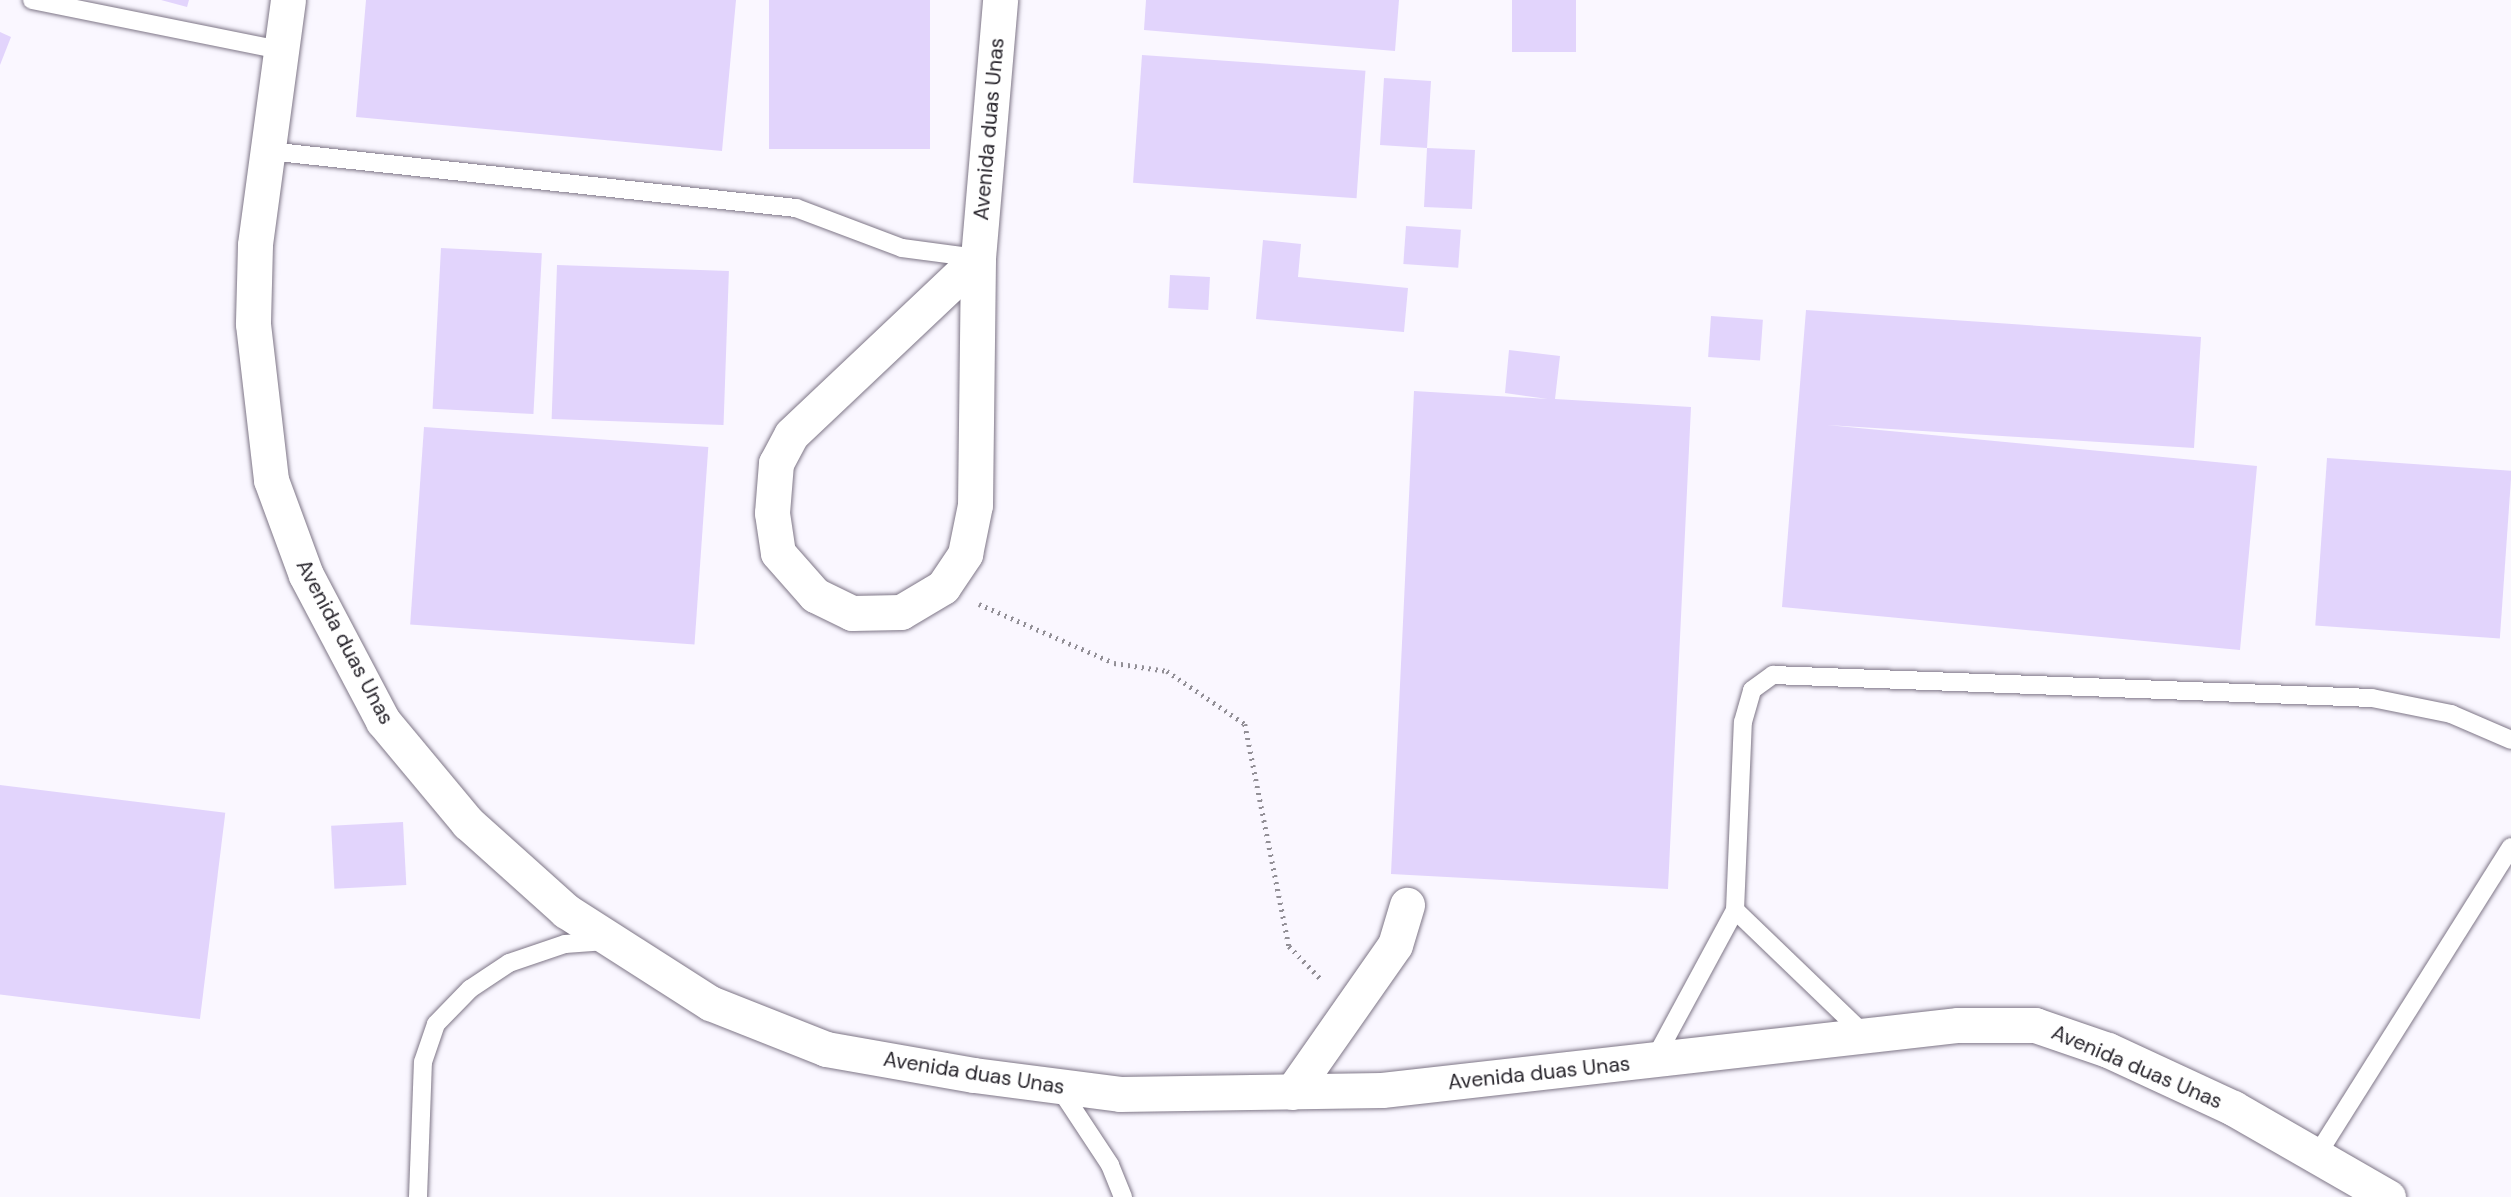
<!DOCTYPE html>
<style>
body{margin:0}
#map{position:relative;width:2511px;height:1197px;overflow:hidden;background:#faf7ff;font-family:"DM Sans",sans-serif}
div>[style]{position:absolute}
[style*='--x']{left:calc(var(--x)*1px);top:calc(var(--y)*1px);width:calc(var(--w)*1px);rotate:calc(var(--a)*1deg)}
.building>*{inset:0;background:#e2d4fc;transform-origin:0 0}
.path>*{height:4.5px;margin-top:-2.25px;transform-origin:0;background:repeating-linear-gradient(90deg,#928f96 0 2px,transparent 0 7px)}
.roads{filter:drop-shadow(0 0 2px #7e7687) drop-shadow(0 0 2px #7e7687)}
.service>*{height:18px;margin:-9px;padding:0 9px;transform-origin:9px;border-radius:9px;background:#fff}
.minor>*{height:35px;margin:-17.5px;padding:0 17.5px;transform-origin:17.5px;border-radius:17.5px;background:#fff}
span{translate:-50% -50%;white-space:nowrap;text-align:center;line-height:1.15;-webkit-text-stroke:6px #fff;paint-order:stroke}
.street-label{font-size:21px;color:#27242b}
</style>
<div id="map">
<div class="building">
<div style="clip-path:polygon(161px 0,189px 0,187px 7px)"></div>
<div style="clip-path:polygon(366px 0,736px 0,722px 151px,356px 117px)"></div>
<div style="left:769px;top:0;width:161px;height:149px"></div>
<div style="clip-path:polygon(1146px 0,1399px 0,1395px 51px,1144px 30px)"></div>
<div style="left:1512px;top:0;width:64px;height:52px"></div>
<div style="clip-path:polygon(0 32px,11px 37px,0 65px)"></div>
<div style="left:1142px;top:55px;width:224px;height:128px;rotate:4deg"></div>
<div style="clip-path:polygon(1384px 78px,1431px 81px,1427px 148px,1475px 150px,1472px 209px,1424px 207px,1427px 148px,1380px 145px)"></div>
<div style="left:1406px;top:226px;width:55px;height:38px;rotate:4deg"></div>
<div style="clip-path:polygon(1263px 240px,1301px 244px,1298px 277px,1408px 288px,1404px 332px,1256px 319px)"></div>
<div style="left:441px;top:248px;width:101px;height:161px;rotate:3deg"></div>
<div style="left:557px;top:265px;width:172px;height:154px;rotate:2deg"></div>
<div style="left:1170px;top:275px;width:40px;height:33px;rotate:3deg"></div>
<div style="clip-path:polygon(1806px 310px,2201px 337px,2194px 448px,1827px 425px,2257px 466px,2240px 650px,1782px 607px)"></div>
<div style="left:1711px;top:316px;width:52px;height:41px;rotate:4deg"></div>
<div style="clip-path:polygon(1509px 350px,1560px 356px,1555px 399px,1691px 407px,1668px 889px,1391px 874px,1414px 391px,1548px 399px,1505px 393px)"></div>
<div style="left:424px;top:427px;width:285px;height:198px;rotate:4deg"></div>
<div style="left:2327px;top:458px;width:185px;height:168px;rotate:4deg"></div>
<div style="left:0;top:785px;width:227px;height:208px;rotate:7deg"></div>
<div style="left:403px;top:822px;width:63px;height:72px;rotate:87deg"></div>
</div>
<div class="path">
<div style="--x:979;--y:604;--w:147;--a:23.6"></div>
<div style="--x:1114;--y:663;--w:54;--a:8.6"></div>
<div style="--x:1167;--y:671;--w:94;--a:34.2"></div>
<div style="--x:1245;--y:724;--w:226;--a:78.8"></div>
<div style="--x:1289;--y:946;--w:47;--a:45.9"></div>
</div>
<div class="roads">
<div class="service">
<div style="--x:32;--y:0;--w:253;--a:11.4"></div>
<div style="--x:268;--y:151;--w:531;--a:6.16"></div>
<div style="--x:796;--y:208;--w:113;--a:20.7"></div>
<div style="--x:902;--y:248;--w:77;--a:7.5"></div>
<div style="--x:1864;--y:1034;--w:179;--a:-136.1"></div>
<div style="--x:1735;--y:910;--w:188;--a:-87.6"></div>
<div style="--x:1743;--y:722;--w:33;--a:-74"></div>
<div style="--x:1752;--y:690;--w:26;--a:-36"></div>
<div style="--x:1773;--y:675;--w:599;--a:2.2"></div>
<div style="--x:2372;--y:698;--w:81;--a:11.4"></div>
<div style="--x:2451;--y:714;--w:65;--a:23.4"></div>
<div style="--x:1654;--y:1060;--w:170;--a:-61.6"></div>
<div style="--x:1058;--y:1086;--w:95;--a:56.6"></div>
<div style="--x:1110;--y:1165;--w:35;--a:68"></div>
<div style="--x:2317;--y:1155;--w:364;--a:-57.8"></div>
<div style="--x:418;--y:1197;--w:135;--a:-87.9"></div>
<div style="--x:423;--y:1062;--w:40;--a:-71.1"></div>
<div style="--x:436;--y:1024;--w:49;--a:-45.8"></div>
<div style="--x:470;--y:989;--w:47;--a:-33.7"></div>
<div style="--x:509;--y:963;--w:59;--a:-18.7"></div>
<div style="--x:565;--y:944;--w:41;--a:-4.2"></div>
</div>
<div class="minor">
<div style="--x:288;--y:0;--w:247;--a:97.7"></div>
<div style="--x:255;--y:245;--w:79;--a:91.5"></div>
<div style="--x:253;--y:324;--w:157;--a:83.4"></div>
<div style="--x:271;--y:480;--w:101;--a:69.8"></div>
<div style="--x:306;--y:575;--w:165;--a:62.2"></div>
<div style="--x:383;--y:721;--w:133;--a:50.2"></div>
<div style="--x:468;--y:823;--w:132;--a:41.9"></div>
<div style="--x:566;--y:911;--w:171;--a:32.6"></div>
<div style="--x:710;--y:1003;--w:125;--a:21.6"></div>
<div style="--x:826;--y:1049;--w:150;--a:10"></div>
<div style="--x:974;--y:1075;--w:147;--a:7.4"></div>
<div style="--x:1120;--y:1094;--w:262;--a:-0.9"></div>
<div style="--x:1382;--y:1090;--w:580;--a:-6.44"></div>
<div style="--x:1958;--y:1025;--w:77;--a:0"></div>
<div style="--x:2035;--y:1025;--w:77;--a:18.9"></div>
<div style="--x:2108;--y:1050;--w:138;--a:24.9"></div>
<div style="--x:2233;--y:1108;--w:179;--a:29.9"></div>
<div style="--x:978;--y:258;--w:257;--a:136.6"></div>
<div style="--x:791;--y:435;--w:32;--a:118"></div>
<div style="--x:776;--y:463;--w:50;--a:94.6"></div>
<div style="--x:772;--y:513;--w:40;--a:81.5"></div>
<div style="--x:778;--y:553;--w:56;--a:48.6"></div>
<div style="--x:815;--y:595;--w:41;--a:25.9"></div>
<div style="--x:852;--y:613;--w:49;--a:-1.2"></div>
<div style="--x:901;--y:612;--w:49;--a:-30.8"></div>
<div style="--x:943;--y:587;--w:40;--a:-56"></div>
<div style="--x:965;--y:554;--w:50;--a:-78.5"></div>
<div style="--x:975;--y:505;--w:247;--a:-89.3"></div>
<div style="--x:978;--y:258;--w:259;--a:-85.1"></div>
<div style="--x:1292;--y:1092;--w:179;--a:-55"></div>
<div style="--x:1395;--y:945;--w:42;--a:-73.3"></div>
</div>
</div>
<div class="street-label">
<span style="left:989px;top:129px;rotate:-85deg">Avenida duas Unas</span>
<span style="left:345px;top:642px;rotate:62deg">Avenida duas Unas</span>
<span style="left:2137px;top:1067px;rotate:23deg">Avenida duas Unas</span>
<span style="left:974px;top:1073px;rotate:9deg">Avenida duas Unas</span>
<span style="left:1539px;top:1073px;rotate:-6deg">Avenida duas Unas</span>
</div>
</div>
